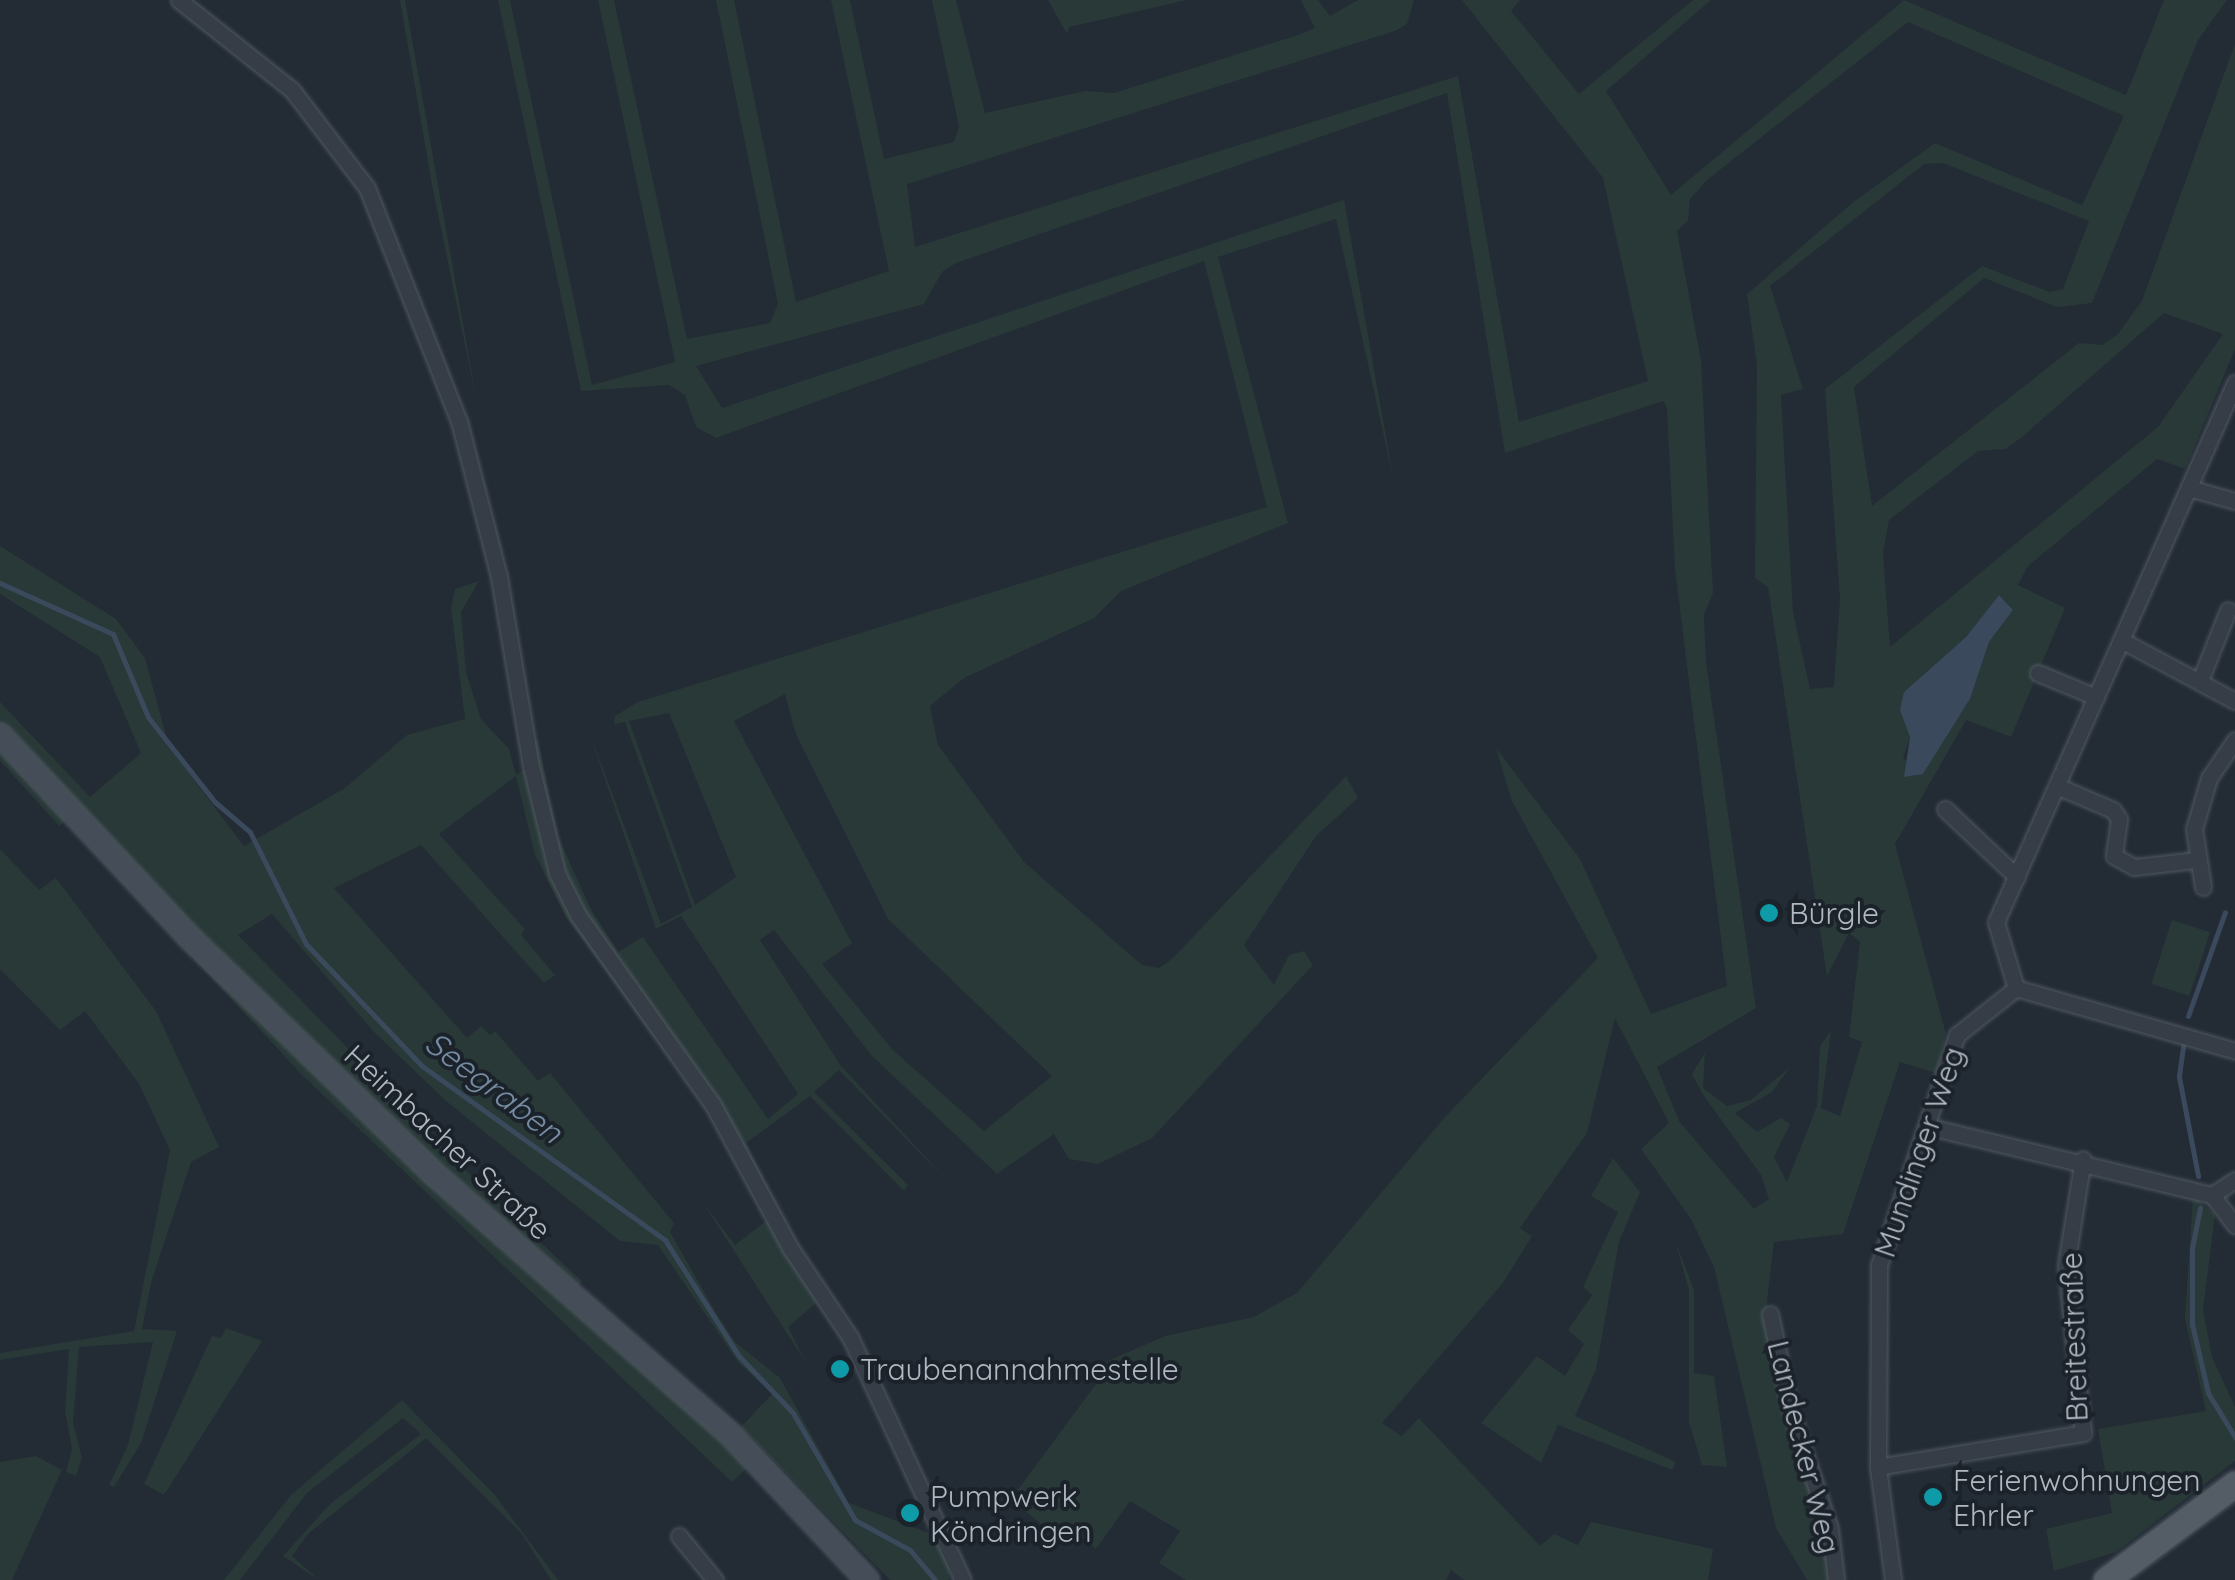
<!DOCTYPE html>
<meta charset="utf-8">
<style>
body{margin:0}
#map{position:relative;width:2235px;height:1580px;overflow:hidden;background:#232b35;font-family:Quicksand,sans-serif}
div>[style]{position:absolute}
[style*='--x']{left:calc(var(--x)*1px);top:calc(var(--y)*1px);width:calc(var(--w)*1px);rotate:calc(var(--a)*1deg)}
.green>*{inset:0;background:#283938;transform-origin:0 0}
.water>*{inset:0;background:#3a4a5c}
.stream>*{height:5px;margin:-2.5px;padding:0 2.5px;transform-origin:2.5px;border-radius:2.5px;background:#3a4a5c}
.roads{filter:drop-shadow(0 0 2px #505860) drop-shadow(0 0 2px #505860)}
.street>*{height:15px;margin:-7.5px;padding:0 7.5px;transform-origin:7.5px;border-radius:7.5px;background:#363d46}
.secondary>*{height:22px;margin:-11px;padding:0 11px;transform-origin:11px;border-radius:11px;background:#444d58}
.primary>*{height:25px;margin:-12.5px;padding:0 12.5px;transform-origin:12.5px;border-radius:12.5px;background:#545c66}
.dots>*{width:28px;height:28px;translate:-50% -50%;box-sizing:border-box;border:5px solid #1b222a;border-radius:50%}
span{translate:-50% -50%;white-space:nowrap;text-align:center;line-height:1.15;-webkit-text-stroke:8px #1b222a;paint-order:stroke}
.poi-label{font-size:30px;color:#b0b8c2}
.left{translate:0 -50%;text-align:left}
.street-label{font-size:30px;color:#b0b8c2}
.water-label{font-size:32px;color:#748ba2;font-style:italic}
</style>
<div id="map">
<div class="green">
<div style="clip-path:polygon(400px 0,405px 0,478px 408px,432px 185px)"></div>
<div style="clip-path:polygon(evenodd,498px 0,510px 0,592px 385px,675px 362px,598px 0,614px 0,687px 339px,770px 323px,778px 304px,716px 0,734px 0,796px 302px,889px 271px,831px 0,850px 0,884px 159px,954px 142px,959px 127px,932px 0,956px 0,985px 113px,1085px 91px,1114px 93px,1298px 35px,1315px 28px,1301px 0,1318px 0,1330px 16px,1358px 0,1414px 0,1407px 24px,1395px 31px,907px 184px,915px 247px,1458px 76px,1519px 422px,1648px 381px,1603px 178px,1462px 0,1520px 0,1511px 11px,1579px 94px,1693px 0,1711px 0,1606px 91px,1671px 195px,1904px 0,2126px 95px,2164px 0,2227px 0,2198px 40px,2092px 303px,2057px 307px,1984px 278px,1854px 387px,1872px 506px,2079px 343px,2102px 345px,2117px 335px,2142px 301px,2235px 44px,2235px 349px,2185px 469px,2157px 459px,2028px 566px,2018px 585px,2065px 608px,2011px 737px,1966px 720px,1895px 844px,1946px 1034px,1936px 1073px,1900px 1062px,1843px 1234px,1774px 1242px,1765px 1319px,1820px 1502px,1832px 1580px,1807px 1580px,1776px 1528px,1714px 1267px,1691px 1219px,1641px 1149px,1669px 1123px,1615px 1018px,1587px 1133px,1520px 1228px,1532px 1236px,1503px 1283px,1382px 1423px,1402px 1436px,1419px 1418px,1540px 1546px,1554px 1534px,1578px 1545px,1591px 1522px,1713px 1549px,1708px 1580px,1464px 1580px,1451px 1570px,1446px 1580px,1186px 1580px,1159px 1563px,1180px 1531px,1130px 1501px,1096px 1549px,1066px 1526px,1057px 1537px,1011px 1499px,1096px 1384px,1083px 1372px,1165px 1336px,1254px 1317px,1297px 1293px,1445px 1117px,1598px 958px,1512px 801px,1496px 748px,1580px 859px,1651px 1014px,1727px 986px,1675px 569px,1667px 408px,1663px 401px,1505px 453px,1447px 93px,956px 263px,942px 272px,924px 304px,696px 366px,722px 408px,1344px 200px,1394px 482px,1336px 219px,1218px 257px,1288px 523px,1121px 591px,1094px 618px,964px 678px,930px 706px,938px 745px,1024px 862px,1142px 965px,1159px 968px,1172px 959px,1346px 776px,1358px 798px,1316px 836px,1244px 945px,1274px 985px,1289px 955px,1304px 951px,1313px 965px,1152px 1138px,1098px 1164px,1069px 1159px,1054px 1134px,997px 1174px,871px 1055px,774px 930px,760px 940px,841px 1066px,957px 1191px,839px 1070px,814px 1092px,908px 1185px,904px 1191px,810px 1096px,746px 1143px,805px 1262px,828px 1293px,788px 1327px,806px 1363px,702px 1201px,735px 1245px,769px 1219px,707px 1109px,566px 917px,535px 855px,516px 776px,439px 834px,525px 929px,521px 935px,555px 975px,544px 983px,421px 845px,334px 888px,467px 1038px,481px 1026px,490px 1035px,495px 1031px,538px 1081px,550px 1073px,674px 1223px,670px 1232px,715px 1311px,735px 1342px,780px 1378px,849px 1503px,931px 1534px,949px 1563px,949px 1580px,890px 1580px,741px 1427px,772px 1394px,738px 1362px,658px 1245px,620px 1241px,446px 1101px,374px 1032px,272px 914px,238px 935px,490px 1195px,582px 1281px,564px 1301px,750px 1465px,732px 1482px,300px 1073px,66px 820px,59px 826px,0 761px,0 702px,90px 797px,141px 753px,100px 657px,0 594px,0 546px,116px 619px,145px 658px,169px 747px,244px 846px,345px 788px,407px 735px,465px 719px,451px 608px,455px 589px,479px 581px,461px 612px,466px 672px,481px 719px,509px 749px,516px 775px,530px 766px,527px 743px,538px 740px,558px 837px,592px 911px,618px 952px,643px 937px,768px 1119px,798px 1094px,681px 916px,656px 929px,588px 729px,661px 924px,692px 907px,625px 722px,614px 724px,615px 716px,638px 702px,1267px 507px,1204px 261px,716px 438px,696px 427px,685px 395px,669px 385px,581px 391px,498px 0,1908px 22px,2124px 116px,2082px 205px,1935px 143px,1852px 203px,1747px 294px,1757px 365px,1755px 578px,1768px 587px,1827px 976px,1849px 933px,1860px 942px,1849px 1037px,1862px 1042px,1840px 1116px,1821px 1108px,1831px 1031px,1820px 1046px,1817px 1106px,1787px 1182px,1774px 1157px,1790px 1124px,1781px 1118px,1757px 1132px,1735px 1113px,1772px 1092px,1790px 1067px,1751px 1100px,1727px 1106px,1703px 1088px,1705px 1053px,1696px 1067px,1692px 1075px,1704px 1096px,1761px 1175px,1769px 1199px,1754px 1209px,1679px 1121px,1657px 1067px,1756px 1008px,1706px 662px,1704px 615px,1713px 593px,1701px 360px,1677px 231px,1688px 221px,1690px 199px,1707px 180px,1908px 22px,498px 0,1943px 163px,2089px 221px,2063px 289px,2050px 292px,1982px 266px,1825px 389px,1840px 599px,1834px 687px,1810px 689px,1793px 612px,1781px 395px,1803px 389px,1770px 286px,1924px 164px,1943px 163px,498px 0,2164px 313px,2223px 334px,2158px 427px,1890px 647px,1883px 553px,1889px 520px,1978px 451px,2006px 449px,2022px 437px,2164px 313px,498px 0,1999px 595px,2013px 610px,1989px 642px,1970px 699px,1923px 774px,1903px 758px,1910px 737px,1904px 692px,1966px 637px,1999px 595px,498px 0,785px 694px,795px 732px,888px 919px,1052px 1076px,984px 1131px,893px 1050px,822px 964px,852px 943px,734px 721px,785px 694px,498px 0,669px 713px,736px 877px,695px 905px,629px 721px,669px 713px)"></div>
<div style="clip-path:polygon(1048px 0,1187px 0,1069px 27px,1067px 34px)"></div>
<div style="clip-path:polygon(0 849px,39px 890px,56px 878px,156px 1011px,219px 1147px,191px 1162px,152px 1279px,142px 1329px,177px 1331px,141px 1443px,114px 1487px,109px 1485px,128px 1445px,153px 1342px,79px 1347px,73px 1423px,82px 1458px,76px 1476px,66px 1472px,72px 1449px,65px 1411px,69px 1349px,0 1360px,0 1353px,134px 1331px,170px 1150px,139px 1084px,85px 1011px,60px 1030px,0 969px)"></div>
<div style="left:2172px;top:920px;width:40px;height:67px;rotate:18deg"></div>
<div style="clip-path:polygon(1613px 1158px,1640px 1192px,1619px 1242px,1596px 1370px,1575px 1416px,1676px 1462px,1672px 1470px,1558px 1425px,1541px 1463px,1481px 1423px,1537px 1356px,1565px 1376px,1584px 1344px,1568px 1330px,1592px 1295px,1583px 1287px,1618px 1212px,1591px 1196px)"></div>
<div style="clip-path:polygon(2193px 1197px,2215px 1214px,2203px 1310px,2212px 1357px,2235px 1407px,2235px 1461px,2116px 1552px,2054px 1571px,2046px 1529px,2112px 1513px,2098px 1429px,2206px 1411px,2185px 1319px)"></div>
<div style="clip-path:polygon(1675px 1240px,1694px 1290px,1694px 1373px,1714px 1376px,1727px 1467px,1702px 1465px,1689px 1422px,1689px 1290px)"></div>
<div style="clip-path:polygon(226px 1328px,262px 1341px,164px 1495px,144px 1484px,212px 1336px,221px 1338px)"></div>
<div style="clip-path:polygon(402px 1400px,495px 1495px,558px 1580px,551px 1580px,522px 1534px,426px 1438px,308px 1534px,292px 1556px,319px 1580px,283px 1556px,330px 1504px,421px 1434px,403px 1418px,307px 1493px,240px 1580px,224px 1580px,291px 1495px)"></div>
<div style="clip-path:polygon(36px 1456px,62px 1470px,12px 1580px,0 1580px,0 1462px)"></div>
</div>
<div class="water">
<div style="clip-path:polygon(1999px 595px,2013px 610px,1989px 642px,1970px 699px,1923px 774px,1904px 777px,1910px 737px,1900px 710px,1904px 692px,1966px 637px)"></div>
</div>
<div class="stream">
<div style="--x:0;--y:583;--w:124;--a:24.3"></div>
<div style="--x:113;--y:634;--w:90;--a:67.1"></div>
<div style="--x:148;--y:717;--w:108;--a:51.8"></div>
<div style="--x:215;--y:802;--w:46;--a:40.6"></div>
<div style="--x:250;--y:832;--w:125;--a:63.4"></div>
<div style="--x:306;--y:944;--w:168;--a:46.4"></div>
<div style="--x:422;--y:1066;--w:299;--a:35.6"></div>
<div style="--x:665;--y:1240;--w:138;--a:57.5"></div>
<div style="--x:739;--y:1356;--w:79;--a:46.5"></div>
<div style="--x:793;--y:1413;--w:124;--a:59.9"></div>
<div style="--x:855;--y:1520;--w:63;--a:28.6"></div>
<div style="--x:910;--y:1550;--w:39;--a:50"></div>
<div style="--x:2188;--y:1016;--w:110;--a:-70.4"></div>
<div style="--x:2184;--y:1040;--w:37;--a:98"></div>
<div style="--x:2179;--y:1077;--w:101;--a:79.1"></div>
<div style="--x:2200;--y:1208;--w:41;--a:101.3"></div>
<div style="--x:2192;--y:1248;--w:76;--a:90"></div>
<div style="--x:2192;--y:1324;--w:71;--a:76.9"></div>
<div style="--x:2208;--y:1393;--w:52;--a:58.5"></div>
</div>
<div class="roads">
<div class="street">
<div style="--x:179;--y:0;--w:144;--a:38.5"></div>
<div style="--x:292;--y:90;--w:123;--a:52.6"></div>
<div style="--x:367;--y:188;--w:251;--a:68.5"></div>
<div style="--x:459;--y:421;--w:161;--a:75.6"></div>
<div style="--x:499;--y:577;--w:192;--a:80.4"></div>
<div style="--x:531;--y:766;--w:110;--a:76.3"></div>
<div style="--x:557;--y:873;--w:47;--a:63.4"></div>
<div style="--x:578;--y:915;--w:233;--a:54.6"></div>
<div style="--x:713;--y:1105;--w:164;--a:61.6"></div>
<div style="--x:791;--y:1249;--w:106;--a:56.2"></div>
<div style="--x:850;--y:1337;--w:268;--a:65.1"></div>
<div style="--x:2189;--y:488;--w:48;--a:15.8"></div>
<div style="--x:2121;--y:640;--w:129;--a:28.2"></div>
<div style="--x:2038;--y:673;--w:63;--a:22.5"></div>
<div style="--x:2201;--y:678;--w:73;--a:-68.3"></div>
<div style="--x:2057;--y:786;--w:61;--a:23.2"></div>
<div style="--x:2113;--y:810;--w:11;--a:56"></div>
<div style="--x:2119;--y:819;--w:37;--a:98"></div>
<div style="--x:2114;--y:856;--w:23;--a:29"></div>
<div style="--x:2134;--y:867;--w:61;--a:-6.5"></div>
<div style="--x:1945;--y:809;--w:99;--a:43.4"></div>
<div style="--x:2203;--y:887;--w:59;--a:-98.8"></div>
<div style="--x:2194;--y:829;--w:53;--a:-73.6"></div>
<div style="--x:2209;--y:778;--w:46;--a:-55.6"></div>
<div style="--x:2016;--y:988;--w:228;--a:16"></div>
<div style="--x:1926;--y:1126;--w:294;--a:13.6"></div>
<div style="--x:2235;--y:1180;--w:27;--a:147"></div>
<div style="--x:2212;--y:1195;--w:38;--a:53"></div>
<div style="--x:1770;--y:1314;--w:96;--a:78"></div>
<div style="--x:1790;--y:1408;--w:127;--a:71.7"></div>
<div style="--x:1830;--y:1529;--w:51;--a:83.3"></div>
<div style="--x:1878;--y:1467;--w:208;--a:-9.4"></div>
<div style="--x:2083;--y:1433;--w:169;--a:-95.8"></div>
<div style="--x:2066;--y:1265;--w:107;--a:-80.9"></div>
<div style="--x:679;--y:1536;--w:57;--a:50.7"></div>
<div style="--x:1893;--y:1580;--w:114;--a:-97.6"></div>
<div style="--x:1878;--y:1467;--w:202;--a:-89.7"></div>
<div style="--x:1879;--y:1265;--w:243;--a:-71.3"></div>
<div style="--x:1957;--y:1035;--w:75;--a:-38.5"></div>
<div style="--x:2016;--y:988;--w:69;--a:-106.9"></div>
<div style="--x:1996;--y:922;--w:590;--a:-66.09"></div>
</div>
<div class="secondary">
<div style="--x:0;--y:735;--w:278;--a:46.9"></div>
<div style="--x:190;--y:938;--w:337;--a:44"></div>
<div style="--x:432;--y:1172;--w:398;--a:41.3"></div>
<div style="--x:731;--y:1435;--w:199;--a:46.8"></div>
</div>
<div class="primary">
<div style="--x:2106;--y:1580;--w:161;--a:-36.7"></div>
</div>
</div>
<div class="dots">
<div style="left:1769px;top:913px;background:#0f9aa8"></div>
<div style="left:840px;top:1369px;background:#0f9aa8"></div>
<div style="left:1933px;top:1497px;background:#0f9aa8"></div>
<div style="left:910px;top:1513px;background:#0f9aa8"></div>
</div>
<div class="poi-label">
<span class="left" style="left:1789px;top:913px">Bürgle</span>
<span class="left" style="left:860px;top:1369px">Traubenannahmestelle</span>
<span class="left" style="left:1953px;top:1497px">Ferienwohnungen<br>Ehrler</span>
<span class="left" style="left:930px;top:1513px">Pumpwerk<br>Köndringen</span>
</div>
<div class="street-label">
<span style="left:448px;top:1142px;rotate:43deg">Heimbacher Straße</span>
<span style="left:1919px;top:1152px;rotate:-71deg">Mundinger Weg</span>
<span style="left:2074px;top:1337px;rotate:-92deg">Breitestraße</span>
<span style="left:1804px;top:1447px;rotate:76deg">Landecker Weg</span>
</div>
<div class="water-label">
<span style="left:494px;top:1087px;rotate:37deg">Seegraben</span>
</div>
</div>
